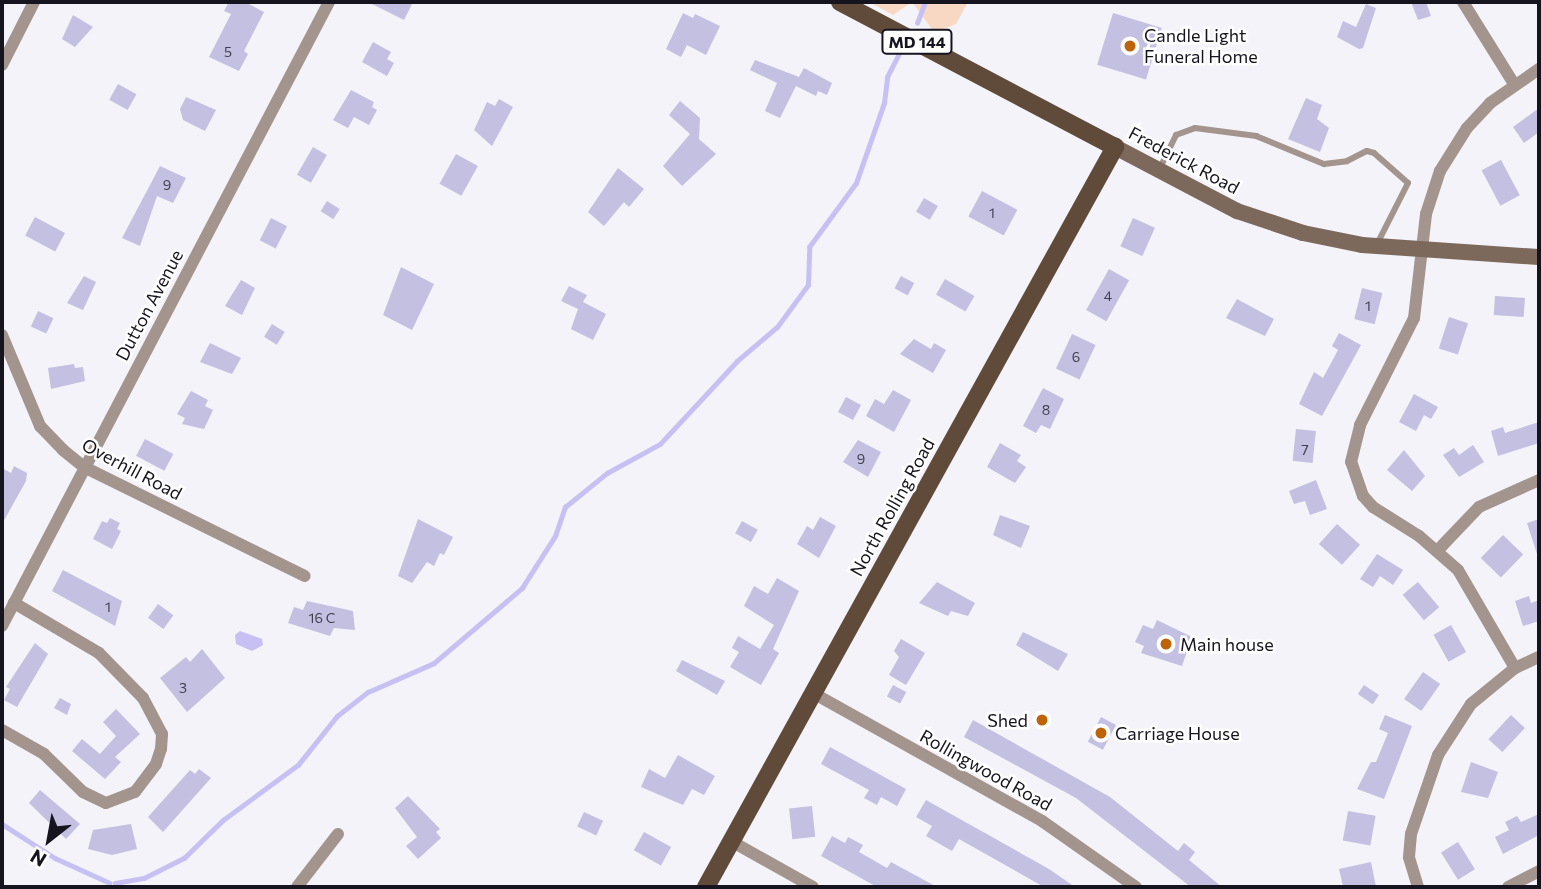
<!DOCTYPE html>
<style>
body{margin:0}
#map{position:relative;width:1541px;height:889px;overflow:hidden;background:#f3f3f9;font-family:Commissioner,sans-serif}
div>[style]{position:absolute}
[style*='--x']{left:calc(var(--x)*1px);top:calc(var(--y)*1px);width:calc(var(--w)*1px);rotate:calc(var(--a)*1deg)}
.green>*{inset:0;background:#f8d8c3}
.water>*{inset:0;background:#c6c0f3}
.stream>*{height:4.5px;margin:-2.25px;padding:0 2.25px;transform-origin:2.25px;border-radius:2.25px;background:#c6c0f3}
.building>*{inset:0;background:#c3c0e1;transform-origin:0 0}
.service>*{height:6px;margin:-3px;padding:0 3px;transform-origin:3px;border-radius:3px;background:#a3958d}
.minor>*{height:12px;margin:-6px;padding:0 6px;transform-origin:6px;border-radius:6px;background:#a3958d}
.secondary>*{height:16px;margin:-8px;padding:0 8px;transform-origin:8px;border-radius:8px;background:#7c695c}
.primary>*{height:18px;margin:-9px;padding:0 9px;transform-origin:9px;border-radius:9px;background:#604a3a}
.dots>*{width:19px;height:19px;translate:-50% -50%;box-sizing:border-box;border:4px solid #fff;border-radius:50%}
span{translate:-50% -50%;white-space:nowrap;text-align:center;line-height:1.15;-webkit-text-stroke:5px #fff;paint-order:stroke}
.number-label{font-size:14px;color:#403f50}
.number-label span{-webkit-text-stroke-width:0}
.shield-label span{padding:2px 5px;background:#fff;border:2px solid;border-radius:5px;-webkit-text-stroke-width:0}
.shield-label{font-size:16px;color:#15141f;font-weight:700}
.poi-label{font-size:18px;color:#15141f}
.left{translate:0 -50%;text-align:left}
.right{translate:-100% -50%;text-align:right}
.street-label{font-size:18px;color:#15141f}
.frame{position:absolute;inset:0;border:4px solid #15141f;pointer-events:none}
.north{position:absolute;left:14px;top:805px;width:70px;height:70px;-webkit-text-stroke:5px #fff;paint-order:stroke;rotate:211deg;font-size:19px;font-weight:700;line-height:28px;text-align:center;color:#15141f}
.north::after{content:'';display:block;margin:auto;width:24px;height:32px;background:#15141f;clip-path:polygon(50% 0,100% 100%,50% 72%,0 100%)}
</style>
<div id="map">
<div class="green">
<div style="clip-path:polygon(869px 2px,968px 2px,956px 24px,934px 32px,912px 2px,893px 15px)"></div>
</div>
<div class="water">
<div style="clip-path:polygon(240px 631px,262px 639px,263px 645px,252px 651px,236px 644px,235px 635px)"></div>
</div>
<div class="stream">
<div style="--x:917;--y:23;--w:22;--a:-69"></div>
<div style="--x:2;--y:824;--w:63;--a:32.7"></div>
<div style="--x:55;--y:858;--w:60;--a:24.4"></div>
<div style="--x:115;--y:883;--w:29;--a:-10"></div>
<div style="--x:144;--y:878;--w:45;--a:-26.6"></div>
<div style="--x:184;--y:858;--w:54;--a:-44.3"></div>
<div style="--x:223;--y:820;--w:93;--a:-36.3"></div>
<div style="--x:298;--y:765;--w:63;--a:-51.5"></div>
<div style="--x:337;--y:716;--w:39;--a:-38"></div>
<div style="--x:368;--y:692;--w:72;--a:-23.7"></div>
<div style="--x:434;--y:663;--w:116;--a:-40.4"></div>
<div style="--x:522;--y:588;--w:62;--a:-57.6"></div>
<div style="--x:555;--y:536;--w:31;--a:-71"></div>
<div style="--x:565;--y:507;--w:54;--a:-39"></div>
<div style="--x:607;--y:473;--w:60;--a:-28.7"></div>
<div style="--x:660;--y:444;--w:113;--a:-47.1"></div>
<div style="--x:737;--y:361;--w:52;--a:-40.4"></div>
<div style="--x:777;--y:327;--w:52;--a:-53.6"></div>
<div style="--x:808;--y:285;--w:38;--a:-88"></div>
<div style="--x:809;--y:247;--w:79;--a:-53.7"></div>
<div style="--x:856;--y:183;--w:85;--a:-70.7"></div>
<div style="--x:884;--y:103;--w:26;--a:-83"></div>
<div style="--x:887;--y:77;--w:27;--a:-63"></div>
</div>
<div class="building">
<div style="clip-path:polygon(229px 2px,245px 2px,264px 12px,244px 51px,248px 54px,239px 71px,209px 57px,231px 14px,224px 11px)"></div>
<div style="clip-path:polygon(368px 2px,413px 2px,404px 20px)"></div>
<div style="clip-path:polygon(1411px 2px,1426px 2px,1431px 16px,1418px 20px)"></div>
<div style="clip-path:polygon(1366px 4px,1376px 8px,1363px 48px,1359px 49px,1337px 37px,1343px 21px,1356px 27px)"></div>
<div style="clip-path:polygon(683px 13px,693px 18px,695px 14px,720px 26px,706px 55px,687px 45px,681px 57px,666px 49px)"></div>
<div style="left:1113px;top:13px;width:51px;height:54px;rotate:17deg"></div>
<div style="clip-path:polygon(73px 15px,93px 27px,75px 47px,62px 39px)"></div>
<div style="clip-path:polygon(373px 42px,391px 52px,387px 59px,394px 63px,387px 76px,362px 62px)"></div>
<div style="clip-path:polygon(755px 60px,799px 77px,804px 68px,832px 83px,827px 95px,818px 91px,816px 96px,796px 86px,780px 118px,765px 111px,777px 83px,750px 70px)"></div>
<div style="left:118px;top:84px;width:21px;height:18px;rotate:29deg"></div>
<div style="clip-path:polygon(351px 90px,374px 102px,372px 107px,377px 110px,369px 125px,354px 117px,348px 128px,333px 120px)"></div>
<div style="clip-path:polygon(186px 97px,216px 110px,205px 131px,183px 120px,180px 109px)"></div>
<div style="clip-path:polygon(1306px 98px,1322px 105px,1317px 119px,1329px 128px,1320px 152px,1288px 139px)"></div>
<div style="clip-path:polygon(499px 99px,513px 107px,492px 146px,474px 130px,487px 102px,495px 106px)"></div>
<div style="clip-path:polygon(680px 101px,700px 118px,699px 139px,716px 154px,682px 186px,663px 166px,690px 134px,669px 115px)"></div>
<div style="clip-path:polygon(1539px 108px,1539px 132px,1524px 143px,1513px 127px)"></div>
<div style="left:313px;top:147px;width:16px;height:32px;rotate:30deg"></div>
<div style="left:456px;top:154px;width:25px;height:34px;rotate:29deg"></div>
<div style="left:1501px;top:160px;width:40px;height:22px;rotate:62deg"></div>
<div style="clip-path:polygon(160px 166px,186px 178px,173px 203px,157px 196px,140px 246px,122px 238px)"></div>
<div style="clip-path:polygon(618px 168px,644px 189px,629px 207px,624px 202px,604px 226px,588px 212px)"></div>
<div style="left:982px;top:191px;width:40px;height:29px;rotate:28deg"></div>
<div style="left:924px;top:198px;width:16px;height:16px;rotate:30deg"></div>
<div style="left:327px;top:201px;width:15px;height:12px;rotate:32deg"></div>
<div style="left:35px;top:217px;width:34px;height:21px;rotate:28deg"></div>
<div style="left:271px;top:218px;width:18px;height:25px;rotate:27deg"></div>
<div style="left:1133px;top:218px;width:24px;height:31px;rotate:24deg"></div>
<div style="clip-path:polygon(401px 267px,434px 284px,412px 330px,383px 315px)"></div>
<div style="left:1109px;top:269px;width:23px;height:47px;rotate:29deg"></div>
<div style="clip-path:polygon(84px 276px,96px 282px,83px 310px,67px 303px)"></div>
<div style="left:901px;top:276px;width:15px;height:14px;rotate:28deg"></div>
<div style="left:945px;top:279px;width:34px;height:18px;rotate:30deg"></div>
<div style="clip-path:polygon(241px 280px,255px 288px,242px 315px,225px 306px)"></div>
<div style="clip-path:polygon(569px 286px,587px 295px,583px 302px,606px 314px,593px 340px,571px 329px,578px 309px,561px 301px)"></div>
<div style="left:1362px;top:288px;width:21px;height:32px;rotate:14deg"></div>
<div style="left:1495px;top:296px;width:30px;height:19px;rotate:4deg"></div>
<div style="clip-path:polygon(1237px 299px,1274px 319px,1265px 336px,1226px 318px)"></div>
<div style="left:38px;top:311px;width:17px;height:17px;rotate:25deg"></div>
<div style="left:1449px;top:317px;width:20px;height:33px;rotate:18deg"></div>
<div style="left:272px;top:324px;width:15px;height:15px;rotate:32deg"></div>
<div style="clip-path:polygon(1339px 333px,1361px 345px,1322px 416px,1299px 404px,1314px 372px,1323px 378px,1338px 350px,1332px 346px)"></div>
<div style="left:1072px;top:334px;width:26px;height:38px;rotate:25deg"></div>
<div style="clip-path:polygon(914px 339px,931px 349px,934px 343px,946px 350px,933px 373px,900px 354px)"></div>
<div style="clip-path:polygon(210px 343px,241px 358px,232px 374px,200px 362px)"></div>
<div style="clip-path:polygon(74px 364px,75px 368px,83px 367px,85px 381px,51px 389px,48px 368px)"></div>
<div style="clip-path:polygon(1043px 388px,1064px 399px,1050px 429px,1041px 425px,1036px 433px,1023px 426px)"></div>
<div style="clip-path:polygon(893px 390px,911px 400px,894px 432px,866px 416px,875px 399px,884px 404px)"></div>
<div style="clip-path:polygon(191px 391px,208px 400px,205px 406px,213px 410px,204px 429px,182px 424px,185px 418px,177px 414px)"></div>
<div style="clip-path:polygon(1414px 394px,1438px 407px,1431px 419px,1424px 415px,1416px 431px,1399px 422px)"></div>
<div style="left:846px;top:397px;width:17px;height:17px;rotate:28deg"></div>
<div style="clip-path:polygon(1539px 422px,1539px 443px,1498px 456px,1491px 431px,1503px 427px,1505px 433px)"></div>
<div style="left:1296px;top:429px;width:20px;height:32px;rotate:6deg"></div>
<div style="left:145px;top:439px;width:32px;height:19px;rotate:28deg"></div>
<div style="clip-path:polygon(858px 440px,881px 452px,868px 477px,843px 462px)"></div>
<div style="clip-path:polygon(1000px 443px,1021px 455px,1017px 461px,1026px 467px,1015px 483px,987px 467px)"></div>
<div style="clip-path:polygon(1473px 445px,1484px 462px,1459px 477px,1443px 455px,1454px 448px,1459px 455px)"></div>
<div style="clip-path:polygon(1404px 450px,1425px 476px,1412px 491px,1387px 470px)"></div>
<div style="clip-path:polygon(14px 466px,27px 473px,26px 481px,2px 524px,2px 468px,11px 473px)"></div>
<div style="clip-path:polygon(1316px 480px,1327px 509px,1310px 515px,1305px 501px,1294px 504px,1289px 491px)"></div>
<div style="clip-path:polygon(1000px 515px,1030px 526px,1021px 548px,993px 535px)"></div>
<div style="clip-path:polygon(820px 517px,836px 526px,819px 558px,797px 544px,807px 526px,813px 530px)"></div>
<div style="clip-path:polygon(110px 518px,120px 523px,117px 529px,121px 531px,112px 549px,93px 539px,102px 521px,107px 523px)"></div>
<div style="clip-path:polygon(418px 519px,453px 537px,444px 555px,440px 553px,434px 566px,427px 562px,412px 583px,398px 576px)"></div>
<div style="clip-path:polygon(1539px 519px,1539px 554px,1537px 554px,1527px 523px)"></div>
<div style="left:742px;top:521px;width:18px;height:14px;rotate:29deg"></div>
<div style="left:1337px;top:524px;width:31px;height:27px;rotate:42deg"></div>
<div style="left:1503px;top:535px;width:28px;height:32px;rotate:44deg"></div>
<div style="clip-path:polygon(1377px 554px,1403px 570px,1393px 585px,1380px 576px,1373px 587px,1360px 579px)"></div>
<div style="clip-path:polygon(63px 570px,122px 601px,115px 626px,52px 591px)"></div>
<div style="clip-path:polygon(777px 578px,799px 591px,773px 649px,779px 653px,761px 685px,730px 667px,739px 652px,732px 648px,738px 636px,760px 649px,774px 625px,744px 606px,754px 586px,768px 594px)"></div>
<div style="clip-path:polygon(937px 582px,975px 603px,968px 616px,951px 611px,948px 616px,919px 603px)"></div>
<div style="left:1418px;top:582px;width:33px;height:20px;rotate:50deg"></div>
<div style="clip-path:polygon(1529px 596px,1531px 603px,1539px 600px,1539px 621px,1523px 626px,1515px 601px)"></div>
<div style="clip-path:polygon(307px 601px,353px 611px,355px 630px,334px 628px,330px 636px,288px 623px,294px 607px,303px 610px)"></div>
<div style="left:158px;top:604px;width:19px;height:17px;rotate:36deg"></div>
<div style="clip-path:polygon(1157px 620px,1192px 637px,1182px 666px,1141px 653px,1144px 646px,1135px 642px,1143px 625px,1153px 629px)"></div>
<div style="left:1451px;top:625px;width:31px;height:20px;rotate:61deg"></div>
<div style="clip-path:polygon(1023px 632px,1068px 654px,1058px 671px,1016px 645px)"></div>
<div style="clip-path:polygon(901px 639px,925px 653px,906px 685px,889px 675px,899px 657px,894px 651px)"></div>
<div style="clip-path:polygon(35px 643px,48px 654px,17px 707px,4px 700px,10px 689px,6px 687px)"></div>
<div style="clip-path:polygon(202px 649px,225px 678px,187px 712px,160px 678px,186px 657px,190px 662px)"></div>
<div style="clip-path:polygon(682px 660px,725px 681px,717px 695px,676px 671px)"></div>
<div style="left:1423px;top:672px;width:21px;height:33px;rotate:35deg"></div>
<div style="left:893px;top:685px;width:15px;height:13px;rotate:28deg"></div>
<div style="left:1364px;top:685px;width:18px;height:11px;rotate:34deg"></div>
<div style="clip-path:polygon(60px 698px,71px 704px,67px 715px,54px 708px)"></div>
<div style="clip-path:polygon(116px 709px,140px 734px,115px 757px,121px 762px,105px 779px,72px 751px,82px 739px,100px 754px,116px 736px,103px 722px)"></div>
<div style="clip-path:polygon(1385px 715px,1412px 726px,1384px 799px,1357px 789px,1371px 762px,1376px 762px,1388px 733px,1379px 729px)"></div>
<div style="left:1511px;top:715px;width:19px;height:33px;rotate:43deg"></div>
<div style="left:1101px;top:717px;width:17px;height:28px;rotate:28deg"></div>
<div style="clip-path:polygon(973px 720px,1110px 797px,1178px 851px,1184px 843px,1195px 852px,1189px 860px,1222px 887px,1191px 887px,1076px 798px,964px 737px)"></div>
<div style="clip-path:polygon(830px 747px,906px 789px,897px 806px,881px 797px,877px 805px,864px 798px,869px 790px,821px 764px)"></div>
<div style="clip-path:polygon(678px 755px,715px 776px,704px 795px,692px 789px,683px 805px,641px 787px,649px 769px,665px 778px)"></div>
<div style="clip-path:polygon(1471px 762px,1498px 772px,1488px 798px,1461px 792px)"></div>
<div style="clip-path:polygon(199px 769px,211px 778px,163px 832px,148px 817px,190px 770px,195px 774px)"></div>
<div style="clip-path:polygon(40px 790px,80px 824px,66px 839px,29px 803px)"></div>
<div style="clip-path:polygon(408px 796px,440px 829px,436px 832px,441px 838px,418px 859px,406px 846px,417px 837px,395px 808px)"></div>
<div style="clip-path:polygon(926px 800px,1049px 869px,1075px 887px,1044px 887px,959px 839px,952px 851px,926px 836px,932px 826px,916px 817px)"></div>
<div style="left:812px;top:806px;width:31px;height:23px;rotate:84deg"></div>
<div style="left:1348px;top:811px;width:28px;height:30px;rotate:10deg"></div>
<div style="left:584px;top:812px;width:21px;height:16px;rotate:25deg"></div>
<div style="clip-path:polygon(1539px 814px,1539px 835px,1503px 854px,1495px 837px,1509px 830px,1505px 822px,1517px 816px,1521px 822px)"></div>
<div style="clip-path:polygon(131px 824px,137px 849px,112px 855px,88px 849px,93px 830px)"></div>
<div style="left:644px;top:832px;width:31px;height:21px;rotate:29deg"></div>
<div style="clip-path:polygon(832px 836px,845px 843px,848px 837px,863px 845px,859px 852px,887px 868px,891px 862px,937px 887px,877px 887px,821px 856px)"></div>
<div style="left:1458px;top:842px;width:32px;height:20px;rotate:58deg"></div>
<div style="clip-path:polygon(1371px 862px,1376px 887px,1343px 886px,1339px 869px)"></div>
</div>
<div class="service">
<div style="--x:1159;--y:170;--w:39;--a:-64"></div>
<div style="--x:1176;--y:135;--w:20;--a:-20"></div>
<div style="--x:1195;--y:128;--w:62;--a:7.5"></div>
<div style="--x:1256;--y:136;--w:74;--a:22.4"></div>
<div style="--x:1324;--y:164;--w:23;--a:-7"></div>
<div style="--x:1347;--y:161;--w:22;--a:-27"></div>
<div style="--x:1367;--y:151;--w:7;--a:16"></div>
<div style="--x:1374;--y:153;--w:45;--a:41.4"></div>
<div style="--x:1408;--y:183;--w:68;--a:116.9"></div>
</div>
<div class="minor">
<div style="--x:1463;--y:2;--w:97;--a:58.1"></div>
<div style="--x:2;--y:65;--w:71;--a:-63.1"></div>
<div style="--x:2;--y:335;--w:99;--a:67.3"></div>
<div style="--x:40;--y:426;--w:33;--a:46"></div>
<div style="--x:63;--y:450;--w:27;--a:39"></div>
<div style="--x:84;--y:467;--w:246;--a:26.3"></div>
<div style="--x:1438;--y:550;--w:59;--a:-46.4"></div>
<div style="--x:1479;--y:507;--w:66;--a:-24.2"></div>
<div style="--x:2;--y:626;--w:704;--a:-62.34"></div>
<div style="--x:1515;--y:668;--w:113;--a:-120.2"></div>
<div style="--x:1458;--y:570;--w:52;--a:-138.9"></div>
<div style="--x:1419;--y:536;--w:54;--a:-147.8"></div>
<div style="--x:1373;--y:507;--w:15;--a:-132"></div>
<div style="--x:1363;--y:496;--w:36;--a:-109"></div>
<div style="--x:1351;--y:462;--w:38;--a:-76"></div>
<div style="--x:1360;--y:425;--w:120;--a:-63.2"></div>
<div style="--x:1414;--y:318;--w:105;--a:-83.4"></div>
<div style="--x:1426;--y:214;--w:45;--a:-72"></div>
<div style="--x:1440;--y:171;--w:51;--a:-57.9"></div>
<div style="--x:1467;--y:128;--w:34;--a:-47"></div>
<div style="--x:1490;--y:103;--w:60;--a:-34.8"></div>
<div style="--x:813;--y:693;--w:262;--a:29.2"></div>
<div style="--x:1042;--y:821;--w:115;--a:35.1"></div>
<div style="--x:2;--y:730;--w:48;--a:29.7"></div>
<div style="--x:44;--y:754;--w:54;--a:44.3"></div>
<div style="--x:83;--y:792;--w:25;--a:26"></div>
<div style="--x:106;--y:803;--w:31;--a:-21"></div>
<div style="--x:135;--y:792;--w:35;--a:-53"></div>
<div style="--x:156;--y:764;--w:16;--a:-72"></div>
<div style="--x:161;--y:749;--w:15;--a:-86"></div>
<div style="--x:162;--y:734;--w:41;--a:-117.8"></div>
<div style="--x:143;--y:698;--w:63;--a:-134.4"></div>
<div style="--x:99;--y:653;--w:99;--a:-149.5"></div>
<div style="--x:731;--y:841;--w:94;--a:29.3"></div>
<div style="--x:297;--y:887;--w:67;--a:-52.3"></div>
<div style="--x:1418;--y:887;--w:31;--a:-107"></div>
<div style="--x:1409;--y:857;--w:23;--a:-85"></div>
<div style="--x:1411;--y:834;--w:83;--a:-71.1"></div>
<div style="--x:1438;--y:755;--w:61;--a:-57.1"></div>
<div style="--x:1471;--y:704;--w:57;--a:-39.3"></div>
<div style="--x:1515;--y:668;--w:26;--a:-25"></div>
<div style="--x:1508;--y:887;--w:35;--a:-27"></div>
</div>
<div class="secondary">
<div style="--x:1115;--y:147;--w:138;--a:27.7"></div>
<div style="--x:1237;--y:211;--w:70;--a:18.4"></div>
<div style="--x:1303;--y:233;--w:60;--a:11.5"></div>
<div style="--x:1362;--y:245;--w:177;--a:3.9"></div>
</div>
<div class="primary">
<div style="--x:706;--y:887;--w:846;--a:-61.07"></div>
<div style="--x:1115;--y:147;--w:311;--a:-152.2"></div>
</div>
<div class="dots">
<div style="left:1130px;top:46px;background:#be6308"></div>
<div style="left:1166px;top:644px;background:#be6308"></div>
<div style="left:1042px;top:720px;background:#be6308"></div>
<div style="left:1101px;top:733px;background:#be6308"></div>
</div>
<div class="number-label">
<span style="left:228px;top:52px">5</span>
<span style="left:167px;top:185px">9</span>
<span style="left:992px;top:213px">1</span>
<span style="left:1108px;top:296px">4</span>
<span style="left:1368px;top:306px">1</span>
<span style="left:1076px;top:357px">6</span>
<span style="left:1046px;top:410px">8</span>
<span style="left:1305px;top:450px">7</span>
<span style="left:861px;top:459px">9</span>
<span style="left:108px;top:607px">1</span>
<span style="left:322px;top:618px">16 C</span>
<span style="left:183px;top:688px">3</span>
</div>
<div class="shield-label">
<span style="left:917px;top:42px">MD 144</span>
</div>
<div class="poi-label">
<span class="left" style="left:1144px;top:46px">Candle Light<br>Funeral Home</span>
<span class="left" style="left:1180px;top:644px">Main house</span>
<span class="right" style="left:1028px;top:720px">Shed</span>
<span class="left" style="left:1115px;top:733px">Carriage House</span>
</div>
<div class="street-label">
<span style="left:1184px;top:160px;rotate:28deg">Frederick Road</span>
<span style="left:149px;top:305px;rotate:-62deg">Dutton Avenue</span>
<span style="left:132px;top:469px;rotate:28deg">Overhill Road</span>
<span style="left:892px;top:507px;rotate:-61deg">North Rolling Road</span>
<span style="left:986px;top:770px;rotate:29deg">Rollingwood Road</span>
</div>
<div class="frame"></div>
<div class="north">N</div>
</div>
